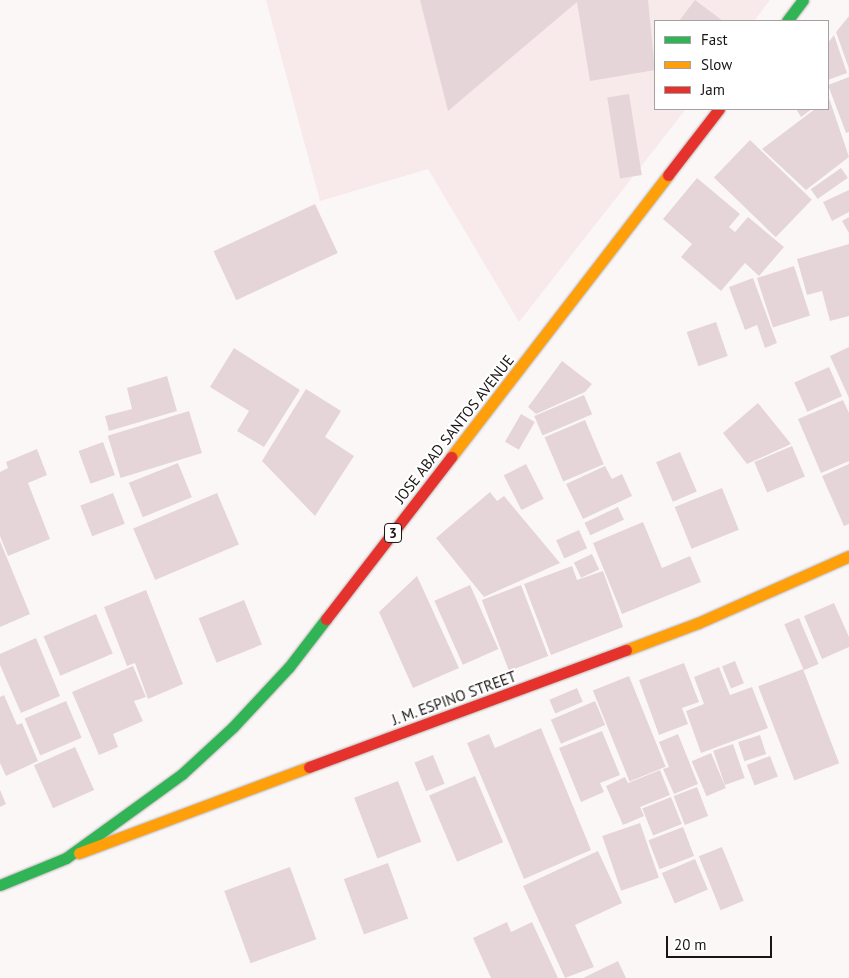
<!DOCTYPE html>
<style>
body{margin:0}
#map{position:relative;width:849px;height:978px;overflow:hidden;background:#fcf7f7;font-family:"PT Sans",sans-serif}
div>[style]{position:absolute}
[style*='--x']{left:calc(var(--x)*1px);top:calc(var(--y)*1px);width:calc(var(--w)*1px);rotate:calc(var(--a)*1deg)}
.built>*{inset:0;background:#f8e9eb}
.building>*{inset:0;background:#e5d5d8;transform-origin:0 0}
.roads{filter:drop-shadow(0 0 1px #b7b2b2) drop-shadow(0 0 1px #b7b2b2)}
.fast>*{height:11px;margin:-5.5px;padding:0 5.5px;transform-origin:5.5px;border-radius:5.5px;background:#30b455}
.slow>*{height:11px;margin:-5.5px;padding:0 5.5px;transform-origin:5.5px;border-radius:5.5px;background:#ff9f0a}
.jam>*{height:11px;margin:-5.5px;padding:0 5.5px;transform-origin:5.5px;border-radius:5.5px;background:#e5322d}
span{translate:-50% -50%;white-space:nowrap;text-align:center;line-height:1.15;-webkit-text-stroke:4px #fff;paint-order:stroke}
.shield-label span{padding:1px 4px;background:#fff;border:1px solid;border-radius:4px;-webkit-text-stroke-width:0}
.shield-label{font-size:14px;color:#1a1515;font-weight:700}
.street-label{font-size:15px;color:#1a1515}
.legend{position:absolute;left:654px;top:20px;width:175px;height:90px;box-sizing:border-box;background:#fff;border:1px solid #a3a1a1;margin:0;padding:6px 9px;list-style:none;font-size:15px;color:#1a1515}
.legend li{display:flex;align-items:center;gap:10px;height:25px}
.legend b{width:25px;border:1px solid #a3a1a1}
.scale{position:absolute;left:666px;top:936px;width:106px;height:22px;box-sizing:border-box;border:2px solid #1a1515;border-top:0;padding-left:6px;font-size:15px;line-height:18px;white-space:nowrap;color:#1a1515;-webkit-text-stroke:4px #fff;paint-order:stroke}
</style>
<div id="map">
<div class="built">
<div style="clip-path:polygon(266px 0,770px 0,754px 21px,655px 21px,655px 109px,686px 109px,519px 322px,428px 169px,320px 201px)"></div>
</div>
<div class="building">
<div style="clip-path:polygon(420px 0,648px 0,655px 70px,590px 81px,577px 2px,448px 111px)"></div>
<div style="clip-path:polygon(695px 0,723px 21px,679px 21px)"></div>
<div style="clip-path:polygon(849px 16px,849px 69px,836px 32px)"></div>
<div style="clip-path:polygon(834px 35px,847px 73px,828px 80px,828px 43px)"></div>
<div style="clip-path:polygon(849px 77px,849px 132px,846px 133px,828px 85px)"></div>
<div style="left:629px;top:94px;width:82px;height:22px;rotate:81deg"></div>
<div style="clip-path:polygon(829px 98px,849px 157px,806px 190px,762px 149px,815px 109px,828px 109px)"></div>
<div style="clip-path:polygon(796px 109px,812px 109px,801px 117px)"></div>
<div style="left:750px;top:140px;width:86px;height:52px;rotate:44deg"></div>
<div style="left:841px;top:168px;width:12px;height:37px;rotate:55deg"></div>
<div style="clip-path:polygon(697px 178px,740px 214px,729px 227px,735px 232px,748px 217px,784px 247px,759px 276px,745px 263px,721px 291px,681px 257px,692px 244px,663px 219px)"></div>
<div style="clip-path:polygon(849px 190px,849px 212px,832px 221px,823px 202px)"></div>
<div style="left:315px;top:204px;width:54px;height:112px;rotate:65deg"></div>
<div style="clip-path:polygon(849px 217px,849px 233px,842px 221px)"></div>
<div style="clip-path:polygon(849px 244px,849px 316px,830px 321px,822px 291px,807px 295px,797px 259px)"></div>
<div style="left:794px;top:266px;width:52px;height:39px;rotate:72deg"></div>
<div style="clip-path:polygon(753px 278px,777px 343px,765px 348px,757px 325px,745px 330px,729px 287px)"></div>
<div style="left:716px;top:322px;width:36px;height:31px;rotate:71deg"></div>
<div style="clip-path:polygon(849px 347px,849px 398px,830px 356px)"></div>
<div style="clip-path:polygon(234px 348px,300px 390px,264px 447px,237px 431px,249px 411px,210px 387px)"></div>
<div style="clip-path:polygon(562px 361px,592px 384px,585px 392px,536px 414px,528px 407px)"></div>
<div style="left:829px;top:367px;width:32px;height:38px;rotate:66deg"></div>
<div style="clip-path:polygon(167px 376px,177px 411px,109px 431px,105px 416px,132px 409px,127px 388px)"></div>
<div style="clip-path:polygon(306px 389px,341px 411px,325px 437px,354px 456px,315px 516px,262px 461px)"></div>
<div style="left:584px;top:395px;width:21px;height:54px;rotate:67deg"></div>
<div style="clip-path:polygon(843px 400px,849px 413px,849px 461px,821px 473px,798px 419px)"></div>
<div style="clip-path:polygon(758px 403px,791px 444px,747px 464px,723px 433px)"></div>
<div style="left:189px;top:411px;width:44px;height:85px;rotate:73deg"></div>
<div style="left:521px;top:414px;width:16px;height:32px;rotate:30deg"></div>
<div style="left:585px;top:420px;width:48px;height:44px;rotate:67deg"></div>
<div style="left:103px;top:442px;width:35px;height:26px;rotate:70deg"></div>
<div style="left:792px;top:446px;width:33px;height:41px;rotate:67deg"></div>
<div style="clip-path:polygon(37px 449px,47px 475px,28px 483px,50px 539px,8px 556px,0 536px,0 472px,8px 468px,6px 462px)"></div>
<div style="left:680px;top:452px;width:43px;height:26px;rotate:67deg"></div>
<div style="left:178px;top:463px;width:37px;height:53px;rotate:68deg"></div>
<div style="left:526px;top:464px;width:39px;height:25px;rotate:63deg"></div>
<div style="clip-path:polygon(849px 464px,849px 524px,844px 526px,822px 476px)"></div>
<div style="clip-path:polygon(605px 466px,612px 479px,622px 474px,632px 496px,583px 519px,566px 484px)"></div>
<div style="left:722px;top:488px;width:45px;height:51px;rotate:68deg"></div>
<div style="clip-path:polygon(490px 492px,497px 501px,504px 496px,560px 563px,484px 597px,436px 538px)"></div>
<div style="left:113px;top:493px;width:33px;height:35px;rotate:69deg"></div>
<div style="left:217px;top:493px;width:56px;height:91px;rotate:67deg"></div>
<div style="left:618px;top:507px;width:14px;height:37px;rotate:65deg"></div>
<div style="clip-path:polygon(643px 522px,662px 568px,690px 556px,701px 582px,622px 614px,593px 543px)"></div>
<div style="left:579px;top:530px;width:20px;height:25px;rotate:66deg"></div>
<div style="clip-path:polygon(0 541px,30px 614px,0 627px)"></div>
<div style="left:592px;top:554px;width:17px;height:20px;rotate:65deg"></div>
<div style="clip-path:polygon(572px 566px,577px 580px,603px 571px,623px 627px,551px 655px,524px 584px)"></div>
<div style="clip-path:polygon(417px 576px,459px 668px,413px 688px,379px 612px)"></div>
<div style="left:470px;top:585px;width:70px;height:39px;rotate:66deg"></div>
<div style="left:521px;top:585px;width:76px;height:42px;rotate:69deg"></div>
<div style="clip-path:polygon(146px 590px,183px 684px,148px 699px,135px 663px,127px 666px,104px 607px)"></div>
<div style="left:244px;top:600px;width:48px;height:49px;rotate:68deg"></div>
<div style="clip-path:polygon(834px 603px,849px 637px,849px 647px,822px 659px,804px 616px)"></div>
<div style="left:96px;top:614px;width:43px;height:57px;rotate:67deg"></div>
<div style="left:799px;top:618px;width:50px;height:16px;rotate:67deg"></div>
<div style="clip-path:polygon(36px 638px,60px 696px,21px 713px,0 665px,0 654px)"></div>
<div style="left:735px;top:661px;width:24px;height:14px;rotate:68deg"></div>
<div style="clip-path:polygon(684px 663px,699px 702px,682px 708px,688px 724px,659px 735px,639px 680px)"></div>
<div style="clip-path:polygon(133px 666px,146px 697px,134px 701px,143px 721px,113px 734px,118px 747px,99px 755px,72px 692px)"></div>
<div style="clip-path:polygon(719px 667px,730px 695px,752px 687px,768px 728px,701px 753px,686px 711px,704px 704px,694px 677px)"></div>
<div style="left:803px;top:669px;width:101px;height:48px;rotate:69deg"></div>
<div style="left:629px;top:676px;width:98px;height:39px;rotate:68deg"></div>
<div style="left:577px;top:688px;width:15px;height:30px;rotate:67deg"></div>
<div style="clip-path:polygon(4px 695px,17px 725px,22px 723px,38px 761px,6px 776px,0 763px,0 697px)"></div>
<div style="left:66px;top:701px;width:40px;height:45px;rotate:67deg"></div>
<div style="left:595px;top:701px;width:26px;height:48px;rotate:67deg"></div>
<div style="clip-path:polygon(541px 728px,591px 850px,524px 879px,467px 743px,489px 734px,495px 748px)"></div>
<div style="clip-path:polygon(602px 731px,620px 775px,600px 783px,604px 792px,581px 802px,559px 748px)"></div>
<div style="clip-path:polygon(678px 734px,698px 784px,674px 794px,663px 769px,669px 767px,659px 742px)"></div>
<div style="left:760px;top:735px;width:20px;height:23px;rotate:72deg"></div>
<div style="left:733px;top:744px;width:36px;height:21px;rotate:71deg"></div>
<div style="left:75px;top:747px;width:47px;height:45px;rotate:66deg"></div>
<div style="left:711px;top:753px;width:38px;height:21px;rotate:67deg"></div>
<div style="left:433px;top:755px;width:31px;height:20px;rotate:68deg"></div>
<div style="left:770px;top:756px;width:22px;height:25px;rotate:69deg"></div>
<div style="clip-path:polygon(660px 770px,670px 795px,640px 807px,644px 816px,623px 825px,606px 786px,625px 777px,628px 783px)"></div>
<div style="left:475px;top:776px;width:72px;height:50px;rotate:67deg"></div>
<div style="left:398px;top:781px;width:65px;height:47px;rotate:69deg"></div>
<div style="left:697px;top:787px;width:31px;height:25px;rotate:69deg"></div>
<div style="clip-path:polygon(0 790px,6px 804px,0 807px)"></div>
<div style="left:671px;top:797px;width:29px;height:31px;rotate:68deg"></div>
<div style="left:640px;top:823px;width:58px;height:40px;rotate:71deg"></div>
<div style="left:683px;top:827px;width:31px;height:37px;rotate:69deg"></div>
<div style="left:722px;top:847px;width:58px;height:25px;rotate:68deg"></div>
<div style="clip-path:polygon(598px 851px,622px 903px,575px 925px,594px 967px,565px 978px,523px 886px)"></div>
<div style="left:695px;top:859px;width:33px;height:36px;rotate:67deg"></div>
<div style="left:388px;top:863px;width:59px;height:47px;rotate:70deg"></div>
<div style="left:290px;top:867px;width:77px;height:70px;rotate:70deg"></div>
<div style="clip-path:polygon(507px 922px,511px 932px,532px 922px,558px 978px,491px 978px,473px 938px)"></div>
<div style="clip-path:polygon(618px 961px,626px 978px,583px 978px)"></div>
</div>
<div class="roads">
<div class="fast">
<div style="--x:787;--y:21;--w:26;--a:-53"></div>
<div style="--x:0;--y:885;--w:71;--a:-22.2"></div>
<div style="--x:66;--y:858;--w:143;--a:-35.9"></div>
<div style="--x:182;--y:774;--w:69;--a:-42.7"></div>
<div style="--x:233;--y:727;--w:82;--a:-47"></div>
<div style="--x:289;--y:667;--w:61;--a:-52.4"></div>
</div>
<div class="slow">
<div style="--x:451;--y:457;--w:356;--a:-52.4"></div>
<div style="--x:626;--y:650;--w:77;--a:-20.6"></div>
<div style="--x:698;--y:623;--w:165;--a:-23.9"></div>
<div style="--x:79;--y:853;--w:246;--a:-20.5"></div>
</div>
<div class="jam">
<div style="--x:668;--y:175;--w:83;--a:-52.3"></div>
<div style="--x:326;--y:619;--w:205;--a:-52.3"></div>
<div style="--x:309;--y:767;--w:338;--a:-20.3"></div>
</div>
</div>
<div class="shield-label">
<span style="left:393px;top:533px">3</span>
</div>
<div class="street-label">
<span style="left:454px;top:429px;rotate:-52deg">JOSE ABAD SANTOS AVENUE</span>
<span style="left:454px;top:698px;rotate:-20deg">J. M. ESPINO STREET</span>
</div>
<ul class="legend">
<li><b style="height:6px;background:#30b455"></b>Fast</li>
<li><b style="height:6px;background:#ff9f0a"></b>Slow</li>
<li><b style="height:6px;background:#e5322d"></b>Jam</li>
</ul>
<div class="scale">20 m</div>
</div>
